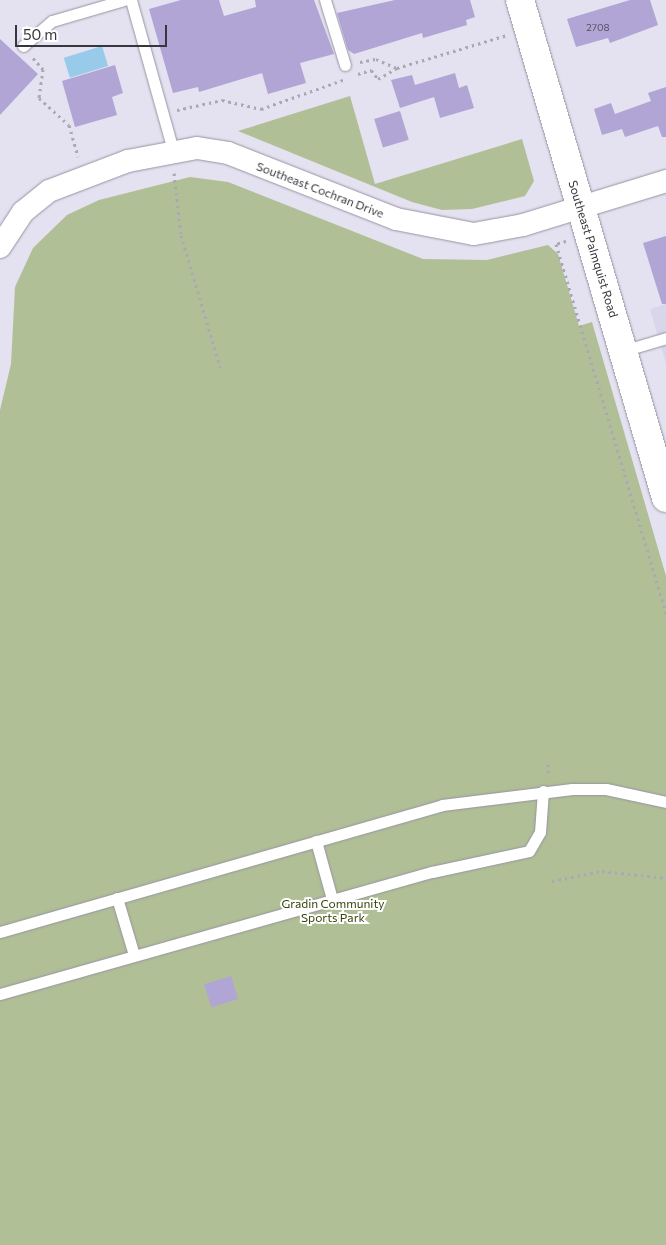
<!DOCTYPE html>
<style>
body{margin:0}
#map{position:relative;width:666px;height:1245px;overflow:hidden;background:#e4e1f0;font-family:Commissioner,sans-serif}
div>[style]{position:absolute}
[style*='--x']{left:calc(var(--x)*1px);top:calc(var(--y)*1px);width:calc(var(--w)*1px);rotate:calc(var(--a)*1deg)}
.built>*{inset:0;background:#d9d5eb}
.green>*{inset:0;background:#b1bf96}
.water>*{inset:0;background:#97cbe9;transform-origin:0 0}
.building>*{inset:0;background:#b0a5d5;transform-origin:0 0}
.path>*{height:3px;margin-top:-1.5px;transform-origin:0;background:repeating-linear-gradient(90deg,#aaa8b4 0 2.5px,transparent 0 6.5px)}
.roads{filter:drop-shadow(0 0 1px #9794a1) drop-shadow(0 0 1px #9794a1)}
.service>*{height:11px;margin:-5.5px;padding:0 5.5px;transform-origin:5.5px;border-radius:5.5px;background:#fff}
.minor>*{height:22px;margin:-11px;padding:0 11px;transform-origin:11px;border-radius:11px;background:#fff}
.secondary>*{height:28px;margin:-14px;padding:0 14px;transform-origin:14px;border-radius:14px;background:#fff}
span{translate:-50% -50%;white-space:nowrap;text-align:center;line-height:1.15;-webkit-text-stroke:4px #fff;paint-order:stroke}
.number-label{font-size:10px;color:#555262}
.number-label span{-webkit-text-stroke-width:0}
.street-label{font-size:12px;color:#37363c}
.park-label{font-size:12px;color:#344209}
.scale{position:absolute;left:15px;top:25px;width:152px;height:22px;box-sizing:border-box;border:2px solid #37363c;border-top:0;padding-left:6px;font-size:15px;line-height:18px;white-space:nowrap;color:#37363c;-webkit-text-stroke:4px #fff;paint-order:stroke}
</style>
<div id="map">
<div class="built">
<div style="clip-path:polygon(666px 304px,666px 363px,650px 309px)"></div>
</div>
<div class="green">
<div style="clip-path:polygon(350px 96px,375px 184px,522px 139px,534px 181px,525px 196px,472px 209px,442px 210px,412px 202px,238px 131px)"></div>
<div style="clip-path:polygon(190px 177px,228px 182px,423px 259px,487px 260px,548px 245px,558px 254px,579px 326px,592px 322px,666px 576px,666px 1245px,0 1245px,0 410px,11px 364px,15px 287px,33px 248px,67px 215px,99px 200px)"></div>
</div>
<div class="water">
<div style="left:102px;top:46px;width:21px;height:40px;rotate:73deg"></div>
</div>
<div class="building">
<div style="clip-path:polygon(181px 0,219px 0,224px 16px,256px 7px,255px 0,314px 0,334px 54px,300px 63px,306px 83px,268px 94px,262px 73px,199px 92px,198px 87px,173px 93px,149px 9px)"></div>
<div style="clip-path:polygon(395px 0,470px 0,475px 17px,466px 20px,467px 25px,423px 38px,422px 33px,354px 54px,348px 50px,337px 13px)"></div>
<div style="clip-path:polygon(630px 0,650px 0,658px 25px,610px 43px,608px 38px,576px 47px,567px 19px)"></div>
<div style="clip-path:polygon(0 39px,38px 74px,0 115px)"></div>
<div style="clip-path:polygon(115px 65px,123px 93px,112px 97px,117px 115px,75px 127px,62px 81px)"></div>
<div style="clip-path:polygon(455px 73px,459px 88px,467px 85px,474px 108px,440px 118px,434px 97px,400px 108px,391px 80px,412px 75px,415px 85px)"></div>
<div style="clip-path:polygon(666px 87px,666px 137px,662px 137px,658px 126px,625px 137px,622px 129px,602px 135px,594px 109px,611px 103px,615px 114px,651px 101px,648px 93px)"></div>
<div style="left:400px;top:111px;width:30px;height:27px;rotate:73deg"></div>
<div style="clip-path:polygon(666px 236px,666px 304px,662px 304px,643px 243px)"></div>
<div style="left:231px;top:976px;width:24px;height:28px;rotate:73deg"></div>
</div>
<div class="path">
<div style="--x:33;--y:58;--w:15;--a:48"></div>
<div style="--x:43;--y:69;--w:29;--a:98"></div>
<div style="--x:39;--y:98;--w:40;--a:42"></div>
<div style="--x:69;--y:125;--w:33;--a:74"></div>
<div style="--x:360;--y:62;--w:16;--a:-11"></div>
<div style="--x:376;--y:59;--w:22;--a:24"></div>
<div style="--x:358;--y:74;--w:14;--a:-17"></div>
<div style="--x:371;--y:70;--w:11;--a:52"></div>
<div style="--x:378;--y:79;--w:22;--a:-30"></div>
<div style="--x:397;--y:68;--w:115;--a:-16.7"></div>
<div style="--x:177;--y:110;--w:46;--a:-12.5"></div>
<div style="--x:222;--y:100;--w:40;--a:13"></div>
<div style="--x:261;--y:109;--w:87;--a:-19.5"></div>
<div style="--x:174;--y:173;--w:62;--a:83.6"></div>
<div style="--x:181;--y:235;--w:138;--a:73.5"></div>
<div style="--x:566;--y:241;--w:10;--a:163"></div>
<div style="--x:556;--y:244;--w:386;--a:73.4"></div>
<div style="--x:548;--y:764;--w:13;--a:86"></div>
<div style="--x:552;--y:881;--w:51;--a:-11.3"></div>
<div style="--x:602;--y:871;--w:64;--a:6.2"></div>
</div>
<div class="roads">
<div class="service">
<div style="--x:131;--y:0;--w:156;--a:74.4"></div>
<div style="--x:325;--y:0;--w:68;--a:72.9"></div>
<div style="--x:23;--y:46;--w:38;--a:-41"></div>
<div style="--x:52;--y:21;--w:75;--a:-16.3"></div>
<div style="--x:623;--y:351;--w:45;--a:-16.8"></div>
<div style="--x:316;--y:841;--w:60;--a:74.6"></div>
<div style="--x:117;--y:898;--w:59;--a:73.4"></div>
<div style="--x:0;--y:932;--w:460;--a:-16"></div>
<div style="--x:442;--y:805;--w:131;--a:-7"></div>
<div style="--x:572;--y:789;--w:34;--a:0"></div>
<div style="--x:606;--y:789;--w:61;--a:12.2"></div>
<div style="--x:0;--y:994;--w:449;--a:-15.8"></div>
<div style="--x:432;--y:872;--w:99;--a:-12.2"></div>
<div style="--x:529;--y:851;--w:22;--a:-60"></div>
<div style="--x:540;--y:832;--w:41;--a:-85.8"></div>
</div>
<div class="minor">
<div style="--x:0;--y:247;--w:42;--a:-56.7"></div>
<div style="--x:23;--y:212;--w:33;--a:-39"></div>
<div style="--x:49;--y:191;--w:85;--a:-20.8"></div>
<div style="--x:128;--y:161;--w:70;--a:-10.7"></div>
<div style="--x:197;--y:148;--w:31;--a:9"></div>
<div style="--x:228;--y:153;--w:180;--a:21.4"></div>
<div style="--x:396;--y:219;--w:79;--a:10.9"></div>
<div style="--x:474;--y:234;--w:50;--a:-10.4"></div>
<div style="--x:523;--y:225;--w:150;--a:-17.1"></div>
</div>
<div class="secondary">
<div style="--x:520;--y:0;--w:519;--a:73.66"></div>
</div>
</div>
<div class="number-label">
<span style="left:598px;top:28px">2708</span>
</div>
<div class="street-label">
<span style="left:320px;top:190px;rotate:21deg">Southeast Cochran Drive</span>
<span style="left:593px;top:249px;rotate:73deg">Southeast Palmquist Road</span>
</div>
<div class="park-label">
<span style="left:333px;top:911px">Gradin Community<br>Sports Park</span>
</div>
<div class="scale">50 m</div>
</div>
